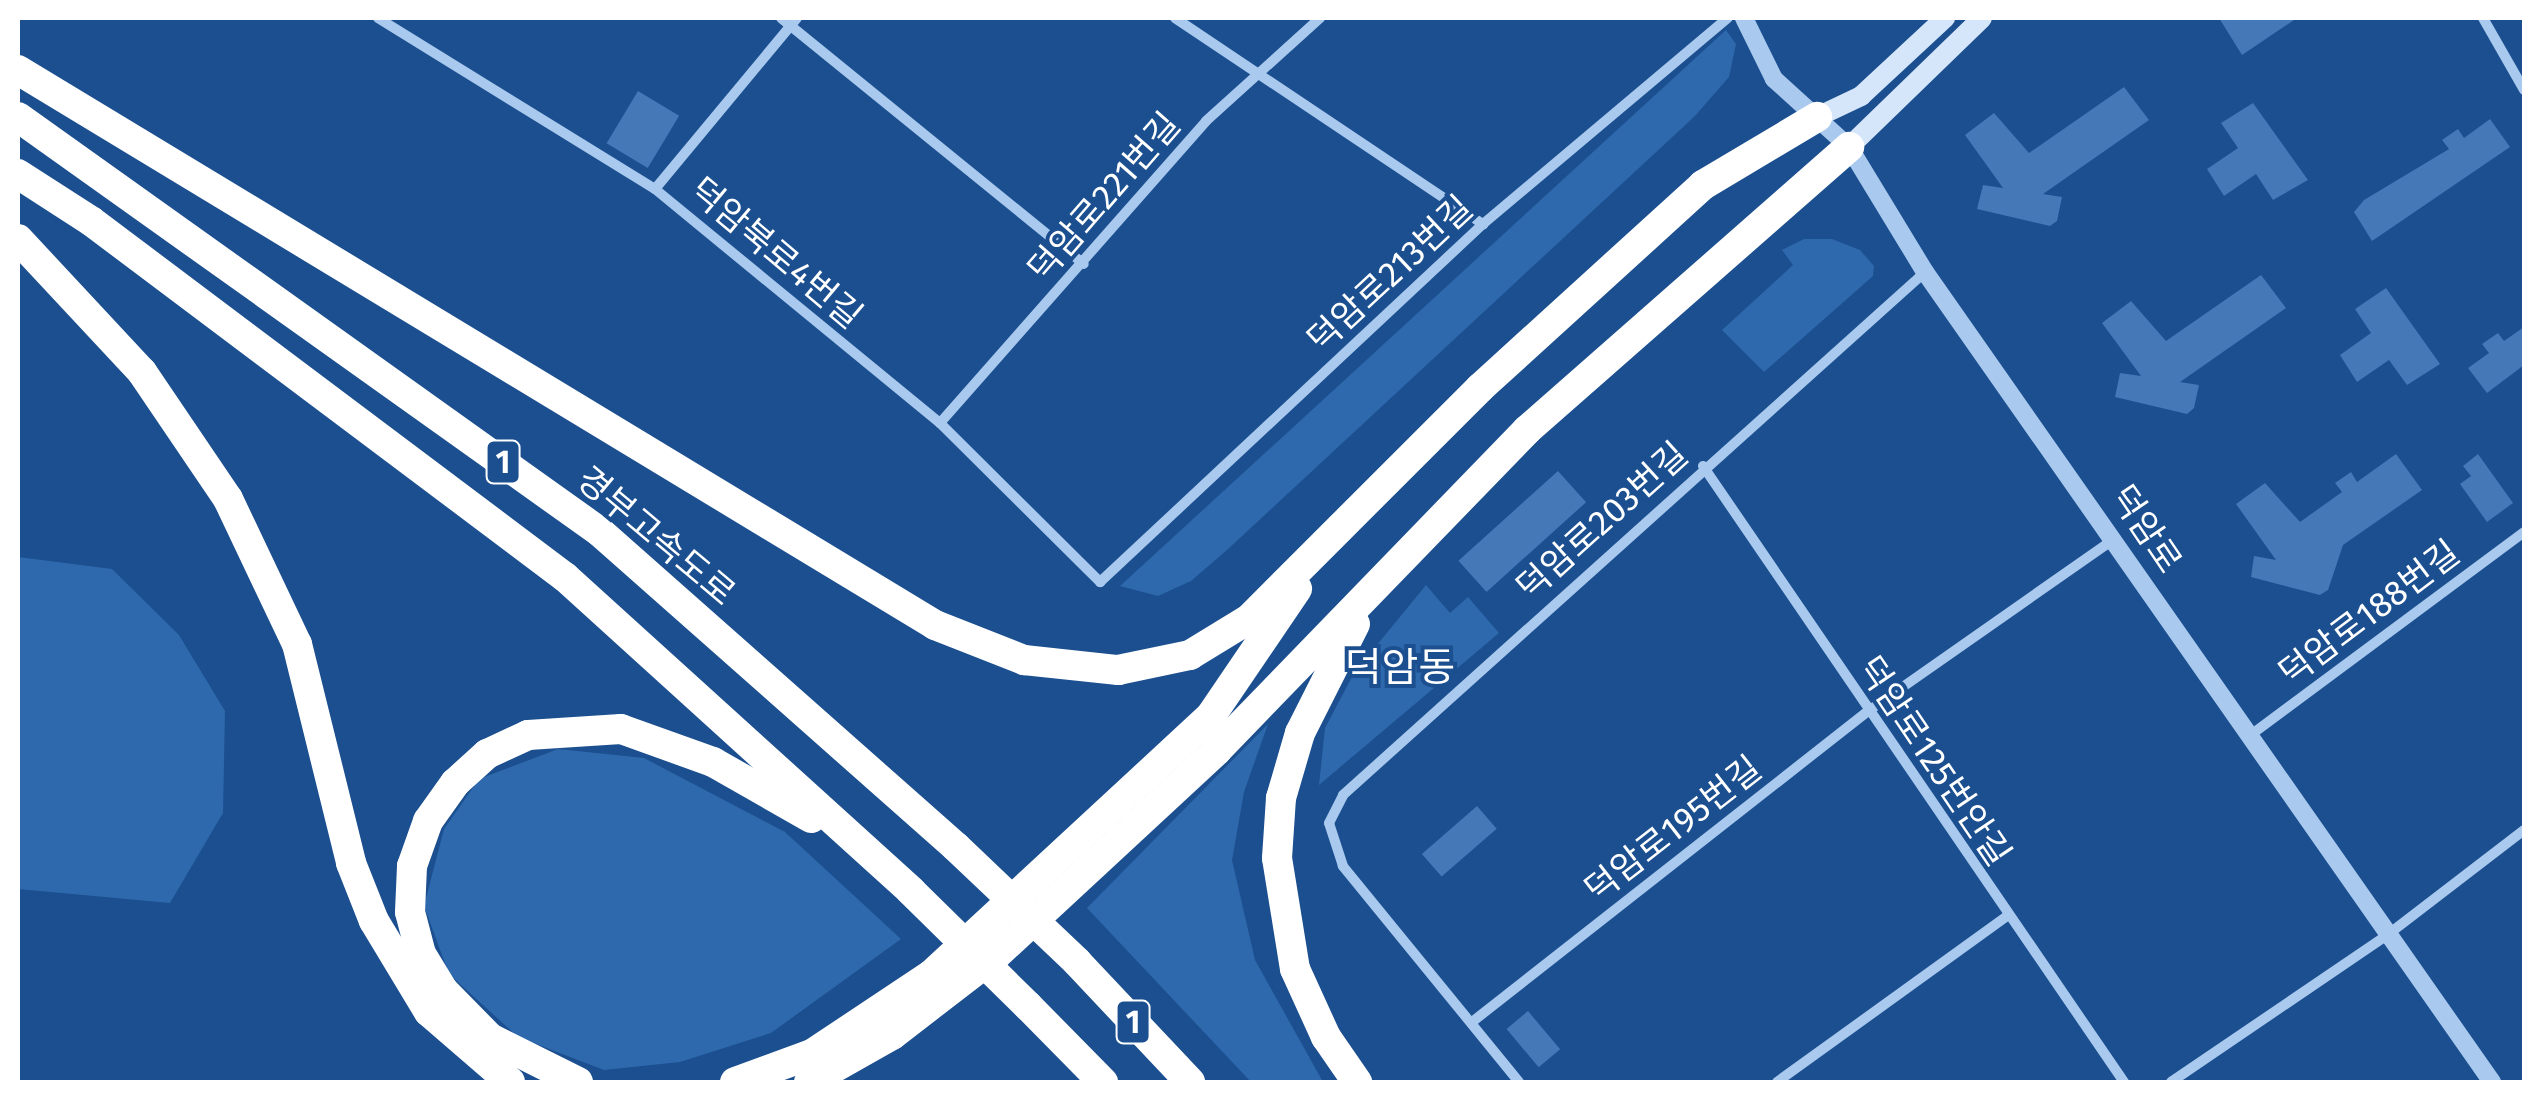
<!DOCTYPE html>
<meta charset="utf-8">
<style>
body{margin:0}
#map{position:relative;width:2542px;height:1100px;overflow:hidden;background:#1b4f8f;font-family:"Fira Sans","Noto Sans KR",sans-serif}
div>[style]{position:absolute}
[style*='--x']{left:calc(var(--x)*1px);top:calc(var(--y)*1px);width:calc(var(--w)*1px);rotate:calc(var(--a)*1deg)}
.green>*{inset:0;background:#2e69ad}
.building>*{inset:0;background:#4478b7;transform-origin:0 0}
.minor>*{height:10px;margin:-5px;padding:0 5px;transform-origin:5px;border-radius:5px;background:#a9c9ee}
.tertiary>*{height:18px;margin:-9px;padding:0 9px;transform-origin:9px;border-radius:9px;background:#a9c9ee}
.secondary>*{height:20px;margin:-10px;padding:0 10px;transform-origin:10px;border-radius:10px;background:#d6e6fa}
.motorway>*{height:30px;margin:-15px;padding:0 15px;transform-origin:15px;border-radius:15px;background:#fff}
.motorway-bridge>*{height:30px;margin:-15px;padding:0 15px;transform-origin:15px;border-radius:15px;background:#fff}
span{translate:-50% -50%;white-space:nowrap;text-align:center;line-height:1.15;-webkit-text-stroke:8px #1b4f8f;paint-order:stroke}
.shield-label span{padding:2px 8px;background:#1b4f8f;border:2px solid;border-radius:8px;-webkit-text-stroke-width:0}
.shield-label{font-size:32px;color:#fff;font-weight:700}
.street-label{font-size:35px;color:#fff}
.quarter-label{font-size:40px;color:#fff}
.frame{position:absolute;inset:0;border:20px solid #fff;pointer-events:none}
</style>
<div id="map">
<div class="green">
<div style="clip-path:polygon(1726px 30px,1736px 44px,1729px 77px,1695px 116px,1227px 550px,1191px 581px,1158px 596px,1120px 586px)"></div>
<div style="clip-path:polygon(1804px 239px,1832px 239px,1860px 250px,1874px 266px,1873px 276px,1764px 372px,1722px 330px,1793px 265px,1782px 250px)"></div>
<div style="clip-path:polygon(18px 557px,112px 569px,179px 635px,225px 711px,223px 813px,170px 903px,18px 889px)"></div>
<div style="clip-path:polygon(1426px 585px,1450px 613px,1468px 597px,1499px 633px,1319px 785px,1325px 728px,1354px 673px)"></div>
<div style="clip-path:polygon(1268px 724px,1244px 792px,1232px 860px,1255px 960px,1323px 1082px,1251px 1082px,1087px 908px)"></div>
<div style="clip-path:polygon(558px 749px,644px 758px,785px 832px,901px 939px,771px 1033px,680px 1062px,604px 1070px,518px 1037px,449px 974px,424px 906px,444px 829px,479px 779px)"></div>
</div>
<div class="building">
<div style="clip-path:polygon(2219px 18px,2297px 18px,2242px 55px)"></div>
<div style="clip-path:polygon(2124px 87px,2149px 120px,2043px 194px,2062px 197px,2057px 221px,2050px 226px,1977px 209px,1983px 185px,2003px 188px,1965px 135px,1994px 113px,2029px 153px)"></div>
<div style="left:638px;top:91px;width:48px;height:61px;rotate:31deg"></div>
<div style="clip-path:polygon(2253px 103px,2308px 180px,2273px 200px,2256px 174px,2224px 196px,2207px 169px,2238px 148px,2221px 123px)"></div>
<div style="clip-path:polygon(2490px 119px,2510px 147px,2372px 241px,2354px 212px,2364px 200px,2449px 149px,2442px 140px,2458px 129px,2464px 138px)"></div>
<div style="clip-path:polygon(2261px 275px,2286px 308px,2180px 382px,2199px 385px,2194px 408px,2187px 414px,2115px 397px,2120px 373px,2141px 376px,2102px 323px,2131px 301px,2166px 341px)"></div>
<div style="clip-path:polygon(2386px 288px,2440px 364px,2407px 385px,2389px 360px,2357px 382px,2340px 355px,2371px 333px,2355px 309px)"></div>
<div style="clip-path:polygon(2524px 327px,2524px 365px,2487px 393px,2468px 368px,2489px 353px,2482px 344px,2498px 333px,2504px 341px)"></div>
<div style="clip-path:polygon(2396px 454px,2422px 490px,2343px 545px,2328px 590px,2320px 595px,2251px 577px,2254px 556px,2276px 560px,2236px 504px,2265px 483px,2300px 522px,2342px 492px,2335px 483px,2351px 472px,2357px 482px)"></div>
<div style="clip-path:polygon(2478px 454px,2513px 503px,2487px 522px,2460px 484px,2471px 476px,2463px 466px)"></div>
<div style="left:1558px;top:471px;width:42px;height:134px;rotate:48deg"></div>
<div style="left:1477px;top:806px;width:30px;height:73px;rotate:49deg"></div>
<div style="left:1528px;top:1011px;width:50px;height:28px;rotate:50deg"></div>
</div>
<div class="minor">
<div style="--x:378;--y:18;--w:326;--a:31.7"></div>
<div style="--x:655;--y:189;--w:369;--a:39.4"></div>
<div style="--x:940;--y:423;--w:226;--a:44.8"></div>
<div style="--x:1100;--y:582;--w:524;--a:-43.07"></div>
<div style="--x:1483;--y:224;--w:320;--a:-40.1"></div>
<div style="--x:781;--y:18;--w:390;--a:39.1"></div>
<div style="--x:1175;--y:18;--w:371;--a:33.8"></div>
<div style="--x:2483;--y:18;--w:83;--a:60.3"></div>
<div style="--x:655;--y:189;--w:222;--a:-50.3"></div>
<div style="--x:940;--y:423;--w:402;--a:-48.6"></div>
<div style="--x:1206;--y:121;--w:154;--a:-42.1"></div>
<div style="--x:1703;--y:466;--w:746;--a:55.65"></div>
<div style="--x:2248;--y:737;--w:344;--a:-36.6"></div>
<div style="--x:1472;--y:1022;--w:502;--a:-38.13"></div>
<div style="--x:1867;--y:712;--w:302;--a:-35"></div>
<div style="--x:1519;--y:1082;--w:279;--a:-129.2"></div>
<div style="--x:1343;--y:866;--w:45;--a:-108"></div>
<div style="--x:1329;--y:823;--w:31;--a:-63"></div>
<div style="--x:1343;--y:795;--w:782;--a:-41.94"></div>
<div style="--x:1777;--y:1082;--w:282;--a:-35.8"></div>
<div style="--x:2171;--y:1082;--w:260;--a:-34.2"></div>
<div style="--x:2386;--y:936;--w:174;--a:-37.5"></div>
</div>
<div class="tertiary">
<div style="--x:1744;--y:18;--w:68;--a:63.8"></div>
<div style="--x:1774;--y:79;--w:101;--a:42.2"></div>
<div style="--x:1849;--y:147;--w:146;--a:58.7"></div>
<div style="--x:1925;--y:272;--w:989;--a:55.01"></div>
</div>
<div class="secondary">
<div style="--x:1817;--y:117;--w:49;--a:-25.5"></div>
<div style="--x:1861;--y:96;--w:115;--a:-42.9"></div>
<div style="--x:1849;--y:147;--w:185;--a:-44.1"></div>
</div>
<div class="motorway">
<div style="--x:18;--y:70;--w:1072;--a:31.18"></div>
<div style="--x:935;--y:625;--w:96;--a:21.5"></div>
<div style="--x:1024;--y:660;--w:95;--a:6.1"></div>
<div style="--x:1118;--y:670;--w:74;--a:-11.8"></div>
<div style="--x:1190;--y:655;--w:69;--a:-31.4"></div>
<div style="--x:1249;--y:619;--w:327;--a:-45"></div>
<div style="--x:1480;--y:388;--w:302;--a:-42.3"></div>
<div style="--x:1703;--y:185;--w:133;--a:-30.8"></div>
<div style="--x:18;--y:117;--w:715;--a:35.49"></div>
<div style="--x:600;--y:532;--w:475;--a:41.5"></div>
<div style="--x:18;--y:174;--w:87;--a:32.8"></div>
<div style="--x:91;--y:221;--w:593;--a:36.91"></div>
<div style="--x:565;--y:577;--w:467;--a:42.2"></div>
<div style="--x:18;--y:239;--w:182;--a:47"></div>
<div style="--x:142;--y:372;--w:153;--a:55.9"></div>
<div style="--x:228;--y:499;--w:161;--a:64.6"></div>
<div style="--x:297;--y:644;--w:226;--a:76.1"></div>
<div style="--x:351;--y:863;--w:62;--a:68.4"></div>
<div style="--x:374;--y:921;--w:106;--a:58.9"></div>
<div style="--x:429;--y:1012;--w:107;--a:40.8"></div>
<div style="--x:1355;--y:624;--w:122;--a:116.8"></div>
<div style="--x:1300;--y:733;--w:68;--a:106.3"></div>
<div style="--x:1281;--y:798;--w:60;--a:93.8"></div>
<div style="--x:1277;--y:858;--w:112;--a:80.8"></div>
<div style="--x:1295;--y:969;--w:75;--a:65.5"></div>
<div style="--x:1326;--y:1037;--w:55;--a:55.4"></div>
<div style="--x:1077;--y:962;--w:165;--a:46.7"></div>
<div style="--x:1028;--y:1006;--w:107;--a:45.4"></div>
<div style="--x:578;--y:1082;--w:98;--a:-153.4"></div>
<div style="--x:490;--y:1038;--w:67;--a:-134.4"></div>
<div style="--x:443;--y:990;--w:42;--a:-121.4"></div>
<div style="--x:421;--y:954;--w:43;--a:-104.7"></div>
<div style="--x:410;--y:912;--w:46;--a:-87.5"></div>
<div style="--x:412;--y:866;--w:48;--a:-70.4"></div>
<div style="--x:428;--y:821;--w:47;--a:-54.6"></div>
<div style="--x:455;--y:783;--w:43;--a:-42.2"></div>
<div style="--x:487;--y:754;--w:45;--a:-24.9"></div>
<div style="--x:528;--y:735;--w:93;--a:-3.7"></div>
<div style="--x:621;--y:729;--w:98;--a:19.7"></div>
<div style="--x:713;--y:762;--w:113;--a:29.7"></div>
<div style="--x:735;--y:1082;--w:82;--a:-20"></div>
<div style="--x:812;--y:1054;--w:143;--a:-33.6"></div>
<div style="--x:931;--y:975;--w:380;--a:-42.8"></div>
<div style="--x:1210;--y:717;--w:155;--a:-55.8"></div>
<div style="--x:809;--y:1082;--w:95;--a:-29.5"></div>
<div style="--x:892;--y:1035;--w:131;--a:-37.6"></div>
<div style="--x:996;--y:955;--w:301;--a:-42.8"></div>
<div style="--x:1217;--y:750;--w:446;--a:-45.9"></div>
<div style="--x:1527;--y:430;--w:429;--a:-41.3"></div>
</div>
<div class="motorway-bridge">
<div style="--x:956;--y:847;--w:167;--a:43.5"></div>
<div style="--x:911;--y:891;--w:164;--a:44.5"></div>
</div>
<div class="shield-label">
<span style="left:503px;top:462px">1</span>
<span style="left:1133px;top:1022px">1</span>
</div>
<div class="street-label">
<span style="left:1104px;top:197px;rotate:-49deg">덕암로221번길</span>
<span style="left:776px;top:253px;rotate:40deg">덕암북로4번길</span>
<span style="left:1390px;top:274px;rotate:-43deg">덕암로213번길</span>
<span style="left:1602px;top:521px;rotate:-42deg">덕암로203번길</span>
<span style="left:2146px;top:529px;rotate:56deg">덕암로</span>
<span style="left:656px;top:536px;rotate:40deg">경부고속도로</span>
<span style="left:2369px;top:613px;rotate:-37deg">덕암로188번길</span>
<span style="left:1934px;top:761px;rotate:56deg">덕암로125번안길</span>
<span style="left:1673px;top:829px;rotate:-38deg">덕암로195번길</span>
</div>
<div class="quarter-label">
<span style="left:1400px;top:668px">덕암동</span>
</div>
<div class="frame"></div>
</div>
